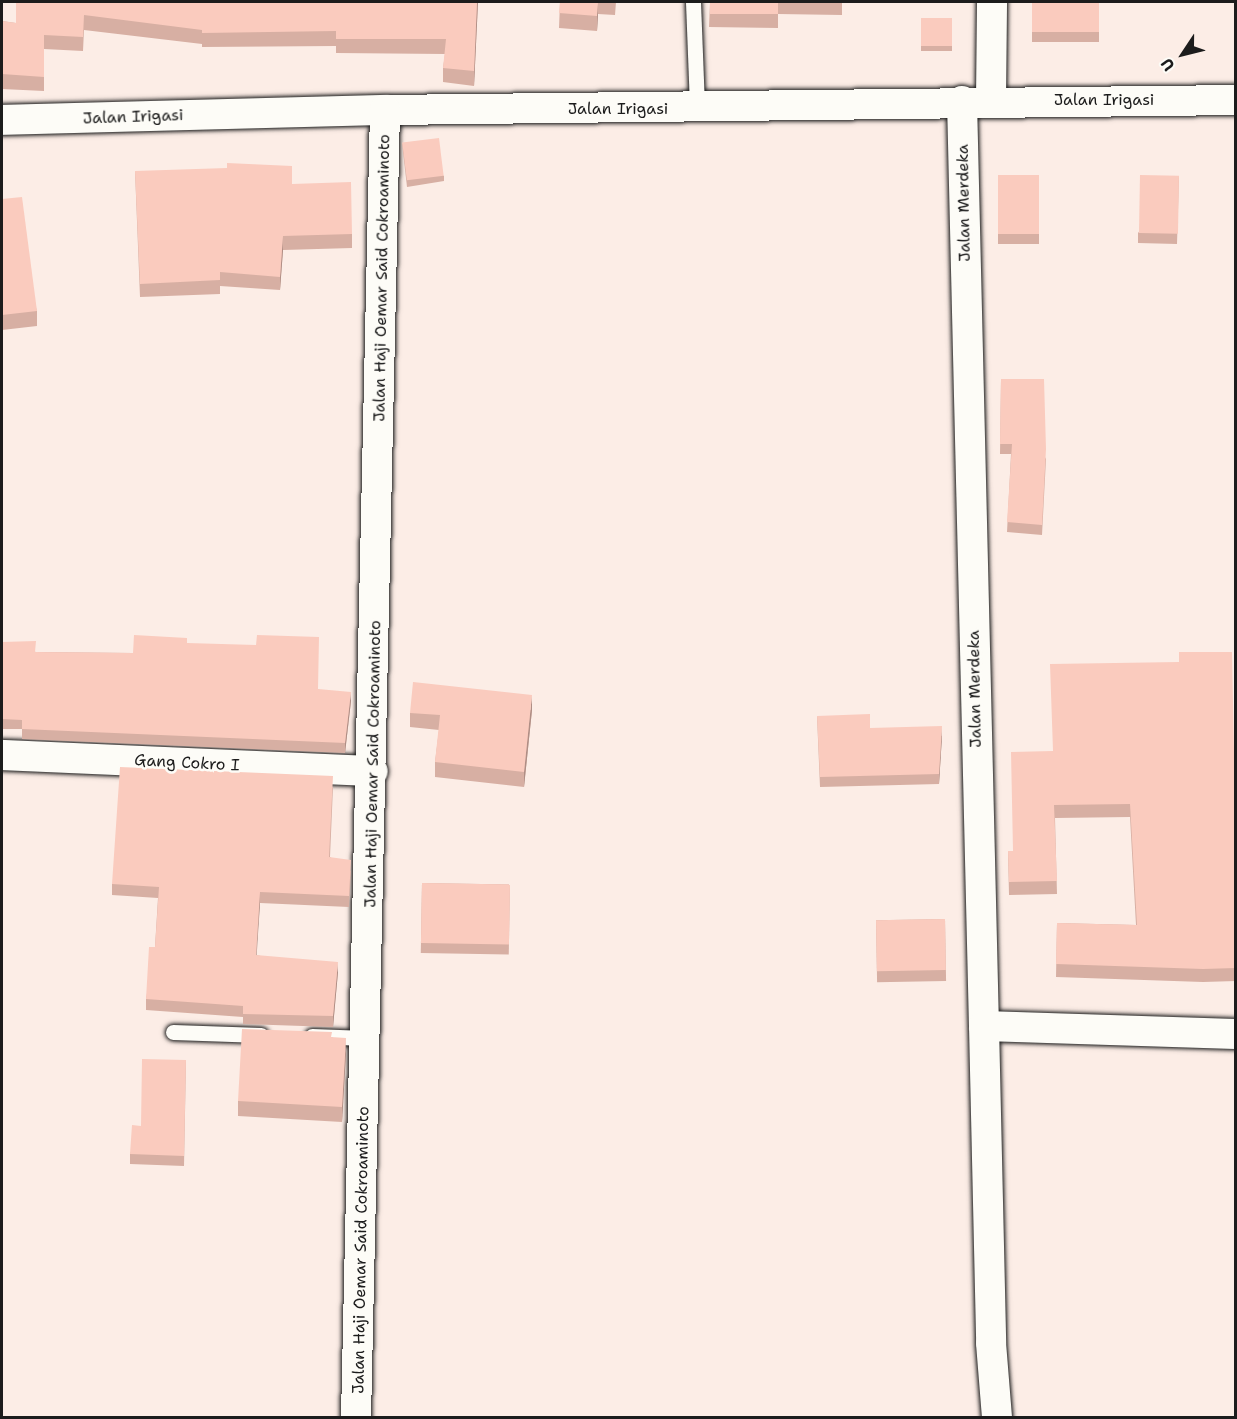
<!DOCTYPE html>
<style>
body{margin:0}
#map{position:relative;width:1237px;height:1419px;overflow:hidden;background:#fcede6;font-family:"Shantell Sans",sans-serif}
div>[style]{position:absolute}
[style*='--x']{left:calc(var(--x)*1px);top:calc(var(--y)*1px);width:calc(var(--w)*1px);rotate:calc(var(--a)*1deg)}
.roads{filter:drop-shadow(0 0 2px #1c1c1c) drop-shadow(0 0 2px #1c1c1c)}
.service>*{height:15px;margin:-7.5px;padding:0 7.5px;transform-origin:7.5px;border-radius:7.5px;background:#fdfcf7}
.minor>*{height:30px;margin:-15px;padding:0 15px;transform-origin:15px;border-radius:15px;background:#fdfcf7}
.wall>*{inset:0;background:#d7afa3;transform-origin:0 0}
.shaded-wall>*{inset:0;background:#af8e85}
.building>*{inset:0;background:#facbbe;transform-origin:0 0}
span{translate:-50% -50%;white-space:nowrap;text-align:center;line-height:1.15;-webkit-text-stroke:5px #fdfcf7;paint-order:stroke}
.street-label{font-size:16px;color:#1c1c1c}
.frame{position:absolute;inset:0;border:3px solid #1c1c1c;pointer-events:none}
.north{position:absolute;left:1153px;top:24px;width:60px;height:60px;-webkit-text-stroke:4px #fdfcf7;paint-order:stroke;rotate:235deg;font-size:16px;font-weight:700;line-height:24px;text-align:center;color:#1c1c1c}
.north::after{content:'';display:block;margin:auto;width:21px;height:27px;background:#1c1c1c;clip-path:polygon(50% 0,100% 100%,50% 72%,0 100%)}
</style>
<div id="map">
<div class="roads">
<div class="service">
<div style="--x:693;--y:2;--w:106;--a:87.8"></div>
<div style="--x:173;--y:1032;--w:88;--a:2"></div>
<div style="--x:312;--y:1036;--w:54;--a:2.1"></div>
</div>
<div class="minor">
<div style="--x:991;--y:100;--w:98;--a:-89.4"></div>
<div style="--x:962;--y:101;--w:925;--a:88.64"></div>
<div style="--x:984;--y:1026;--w:252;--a:1.8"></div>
<div style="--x:2;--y:120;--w:383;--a:-1.5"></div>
<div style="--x:385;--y:110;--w:851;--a:-0.67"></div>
<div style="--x:2;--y:755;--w:371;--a:2.5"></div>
<div style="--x:984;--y:1026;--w:317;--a:88.7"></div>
<div style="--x:991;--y:1343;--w:75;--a:85.4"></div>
<div style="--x:356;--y:1418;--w:1308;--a:-88.73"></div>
</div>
</div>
<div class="wall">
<div style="clip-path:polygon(16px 2px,478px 2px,474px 86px,443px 82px,443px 68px,445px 54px,336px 53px,336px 46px,202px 47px,202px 44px,84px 30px,83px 51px,44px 49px,44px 91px,2px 89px,2px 21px,16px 23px)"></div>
<div style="clip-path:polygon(560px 2px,616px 2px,615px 15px,598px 14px,597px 31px,559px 28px)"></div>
<div style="clip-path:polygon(710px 2px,842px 2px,842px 15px,778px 14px,778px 28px,709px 27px)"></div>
<div style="left:1032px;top:2px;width:67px;height:40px"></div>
<div style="left:921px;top:18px;width:31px;height:33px"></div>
<div style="clip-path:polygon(402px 143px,444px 176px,444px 181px,407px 187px)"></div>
<div style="clip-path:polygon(135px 171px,292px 184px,352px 234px,352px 248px,283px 250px,280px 290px,220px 286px,220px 294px,140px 297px)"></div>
<div style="left:998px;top:175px;width:41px;height:69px"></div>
<div style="clip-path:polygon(1179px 176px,1177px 244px,1138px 243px,1138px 233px)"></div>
<div style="clip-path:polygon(2px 199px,37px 311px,37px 326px,2px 330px)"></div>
<div style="clip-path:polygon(1001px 379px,1046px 459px,1042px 535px,1007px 532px,1011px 454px,1000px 454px)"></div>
<div style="clip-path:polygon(2px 642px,36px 652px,133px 653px,187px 643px,351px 701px,345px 753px,22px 739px,22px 729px,2px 729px)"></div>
<div style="clip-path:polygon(532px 710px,524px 787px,435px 777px,435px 762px,439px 730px,410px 727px,410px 713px)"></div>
<div style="clip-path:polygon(817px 716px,870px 728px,942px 736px,939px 784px,820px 787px)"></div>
<div style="clip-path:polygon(1052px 751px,1236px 802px,1236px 981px,1203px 982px,1056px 977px,1057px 923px,1136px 925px,1130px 817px,1055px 818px,1057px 894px,1009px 895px,1008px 851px,1013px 851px)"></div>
<div style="clip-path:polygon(333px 787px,330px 857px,351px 871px,349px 907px,260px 903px,256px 955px,338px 972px,333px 1027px,243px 1024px,243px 1017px,146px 1010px,146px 999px,155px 947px,158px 898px,112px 895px,112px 884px)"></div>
<div style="left:422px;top:883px;width:88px;height:70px;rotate:1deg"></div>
<div style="left:945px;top:919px;width:62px;height:69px;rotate:89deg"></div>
<div style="clip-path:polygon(332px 1037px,346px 1053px,342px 1122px,238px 1116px,238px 1101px)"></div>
<div style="clip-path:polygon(186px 1060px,184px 1166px,130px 1164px,130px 1154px,141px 1126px)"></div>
</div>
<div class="shaded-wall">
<div style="clip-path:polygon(477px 2px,478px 2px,474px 86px,474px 71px)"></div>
<div style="clip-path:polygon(598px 2px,598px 14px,597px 31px,597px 16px)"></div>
<div style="clip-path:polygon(283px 236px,283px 250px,280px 290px,280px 277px)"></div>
<div style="clip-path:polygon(351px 692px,351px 701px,345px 753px,345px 743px)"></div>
<div style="clip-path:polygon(532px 695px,532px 710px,524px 787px,524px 772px)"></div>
<div style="clip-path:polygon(942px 726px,942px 736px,939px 784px,939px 774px)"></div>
<div style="clip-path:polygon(260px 892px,260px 903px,256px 965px,256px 955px)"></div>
<div style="clip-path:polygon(338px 962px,338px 972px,333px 1027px,333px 1016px)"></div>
<div style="clip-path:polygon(346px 1038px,346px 1053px,342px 1122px,342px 1107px)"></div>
</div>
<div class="building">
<div style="clip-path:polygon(16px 2px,477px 2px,474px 71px,443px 68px,446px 39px,336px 39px,336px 31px,202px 33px,202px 30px,84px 15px,83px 37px,44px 35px,44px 77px,2px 74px,2px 21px,16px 23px)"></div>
<div style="clip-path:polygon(560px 2px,598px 2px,597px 16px,559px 13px)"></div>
<div style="left:710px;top:2px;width:68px;height:12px"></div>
<div style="left:1032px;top:2px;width:67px;height:30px"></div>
<div style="left:921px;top:18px;width:31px;height:28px"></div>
<div style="left:439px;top:138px;width:38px;height:37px;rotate:83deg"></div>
<div style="clip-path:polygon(227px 163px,292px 166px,292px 184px,351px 182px,352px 234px,283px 236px,280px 277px,220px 272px,220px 280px,140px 284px,135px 171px,227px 168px)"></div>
<div style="left:998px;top:175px;width:41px;height:59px"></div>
<div style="left:1140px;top:175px;width:39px;height:58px;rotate:1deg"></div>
<div style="clip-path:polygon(22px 197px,37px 311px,2px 315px,2px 199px)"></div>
<div style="clip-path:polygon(1001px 379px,1044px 379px,1046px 449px,1042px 525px,1007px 522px,1012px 444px,1000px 444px)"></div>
<div style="clip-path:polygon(134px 635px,187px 638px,187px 643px,256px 645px,257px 635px,319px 637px,318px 689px,351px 692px,345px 743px,22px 729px,22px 720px,2px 719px,2px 642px,36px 641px,35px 652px,133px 653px)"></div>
<div style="clip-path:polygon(1179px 652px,1232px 652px,1235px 802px,1236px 802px,1236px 968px,1203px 969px,1056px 964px,1057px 923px,1137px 925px,1130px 804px,1054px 805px,1057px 881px,1009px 882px,1008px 851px,1013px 851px,1011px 752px,1053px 751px,1050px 664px,1179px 662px)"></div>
<div style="clip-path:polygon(413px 682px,532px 695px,524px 772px,435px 762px,440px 715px,410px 713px)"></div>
<div style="clip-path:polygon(870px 714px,870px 728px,942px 726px,939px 774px,820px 777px,817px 716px)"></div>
<div style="clip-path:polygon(120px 767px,333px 776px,329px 857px,351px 860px,349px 896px,260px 892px,256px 955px,338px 962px,333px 1016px,243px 1014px,243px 1006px,146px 999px,149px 947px,155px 947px,159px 887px,112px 884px)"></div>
<div style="left:422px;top:883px;width:88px;height:60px;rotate:1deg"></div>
<div style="left:945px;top:919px;width:51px;height:69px;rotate:89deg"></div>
<div style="clip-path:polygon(242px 1029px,332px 1032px,331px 1037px,346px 1038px,342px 1107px,238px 1101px)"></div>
<div style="clip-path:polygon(142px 1059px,186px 1060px,184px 1156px,130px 1154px,132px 1125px,141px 1126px)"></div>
</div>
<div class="street-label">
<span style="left:1104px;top:100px">Jalan Irigasi</span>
<span style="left:618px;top:109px">Jalan Irigasi</span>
<span style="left:133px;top:117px;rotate:-2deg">Jalan Irigasi</span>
<span style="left:964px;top:203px;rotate:-91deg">Jalan Merdeka</span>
<span style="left:382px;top:278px;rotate:-89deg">Jalan Haji Oemar Said Cokroaminoto</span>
<span style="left:975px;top:689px;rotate:-91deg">Jalan Merdeka</span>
<span style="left:187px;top:763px;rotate:3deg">Gang Cokro I</span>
<span style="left:373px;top:764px;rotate:-89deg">Jalan Haji Oemar Said Cokroaminoto</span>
<span style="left:361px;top:1250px;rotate:-89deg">Jalan Haji Oemar Said Cokroaminoto</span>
</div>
<div class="frame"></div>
<div class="north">U</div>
</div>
